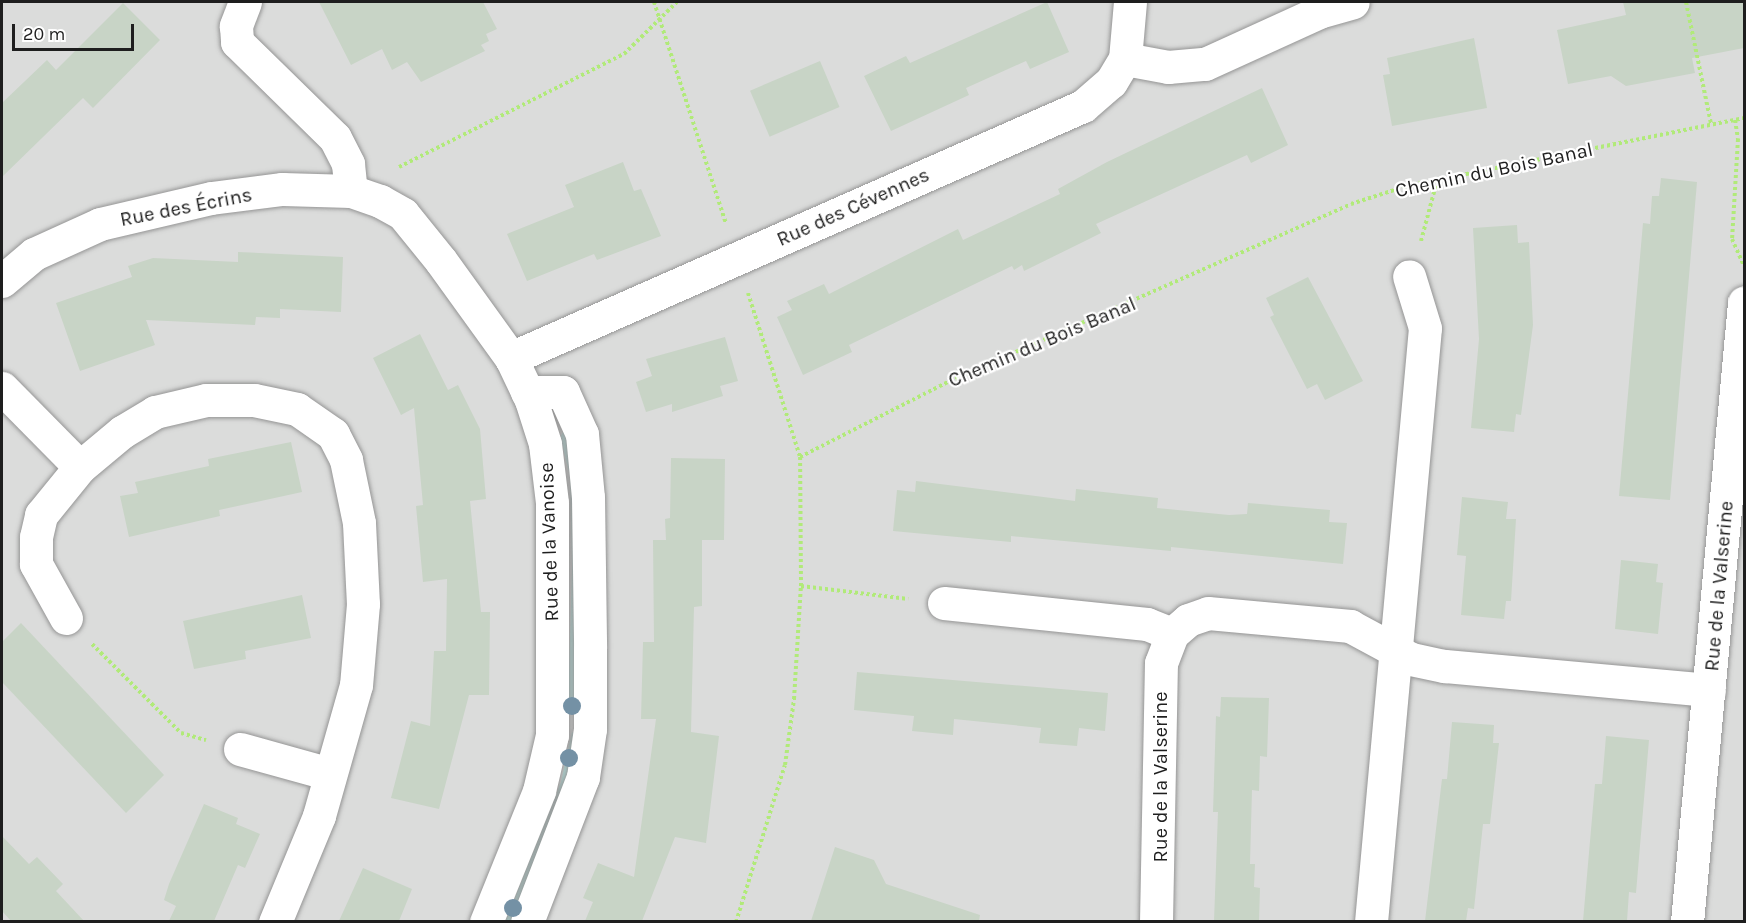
<!DOCTYPE html>
<meta charset="utf-8">
<style>
body{margin:0}
#map{position:relative;width:1746px;height:923px;overflow:hidden;background:#e5eee5;font-family:Karla,sans-serif}
div>[style]{position:absolute}
[style*='--x']{left:calc(var(--x)*1px);top:calc(var(--y)*1px);width:calc(var(--w)*1px);rotate:calc(var(--a)*1deg)}
.residential>*{inset:0;background:#dbdcdb;transform-origin:0 0}
.grass>*{inset:0;background:#b0e2de}
.building>*{inset:0;background:#c8d4c6;transform-origin:0 0}
.path>*{height:4px;margin-top:-2px;transform-origin:0;background:repeating-linear-gradient(90deg,#b1ea79 0 3px,transparent 0 6px)}
.roads{filter:drop-shadow(0 0 2px #959595) drop-shadow(0 0 2px #959595)}
.minor>*{height:33px;margin:-16.5px;padding:0 16.5px;transform-origin:16.5px;border-radius:16.5px;background:#fff}
.trees>*{width:18px;height:18px;margin:-9px;border-radius:50%;background:#7491a5}
span{translate:-50% -50%;white-space:nowrap;text-align:center;line-height:1.15;-webkit-text-stroke:4.5px #fff;paint-order:stroke}
.street-label{font-size:20px;color:#1e1e1e}
.frame{position:absolute;inset:0;border:3px solid #1e1e1e;pointer-events:none}
.scale{position:absolute;left:12px;top:24px;width:122px;height:27px;box-sizing:border-box;border:3px solid #1e1e1e;border-top:0;padding-left:8px;font-size:18px;line-height:21px;white-space:nowrap;color:#1e1e1e;-webkit-text-stroke:4px #fff;paint-order:stroke}
</style>
<div id="map">
<div class="residential">
<div style="left:2px;top:2px;width:1742px;height:919px"></div>
</div>
<div class="grass">
<div style="clip-path:polygon(563px 432px,571px 435px,576px 709px,572px 711px,568px 708px,572px 566px,570px 476px,560px 437px)"></div>
<div style="clip-path:polygon(572px 732px,576px 734px,572px 773px,514px 921px,505px 922px,561px 782px)"></div>
</div>
<div class="building">
<div style="clip-path:polygon(319px 2px,483px 2px,497px 29px,486px 34px,489px 41px,481px 45px,485px 51px,421px 82px,407px 62px,392px 70px,382px 49px,351px 65px)"></div>
<div style="clip-path:polygon(1047px 2px,1069px 52px,1030px 69px,1026px 61px,966px 88px,969px 95px,891px 131px,864px 76px,906px 56px,910px 63px)"></div>
<div style="clip-path:polygon(1623px 2px,1744px 2px,1744px 48px,1692px 58px,1695px 73px,1626px 86px,1611px 76px,1568px 84px,1557px 30px,1626px 15px)"></div>
<div style="clip-path:polygon(123px 3px,160px 40px,93px 108px,83px 98px,2px 177px,2px 103px,47px 60px,56px 70px)"></div>
<div style="clip-path:polygon(1474px 38px,1487px 108px,1392px 126px,1383px 75px,1390px 74px,1387px 58px)"></div>
<div style="left:820px;top:61px;width:50px;height:76px;rotate:67deg"></div>
<div style="clip-path:polygon(1262px 88px,1288px 145px,1251px 163px,1247px 155px,1096px 224px,1101px 233px,1083px 242px,1024px 271px,1022px 265px,1014px 270px,1012px 266px,849px 345px,852px 352px,803px 375px,777px 317px,792px 310px,787px 301px,824px 284px,829px 294px,958px 229px,963px 240px,1060px 194px,1058px 189px,1107px 162px)"></div>
<div style="clip-path:polygon(623px 162px,634px 191px,641px 189px,661px 236px,597px 260px,594px 254px,527px 281px,507px 234px,574px 207px,565px 185px)"></div>
<div style="clip-path:polygon(1661px 178px,1697px 182px,1670px 500px,1619px 496px,1643px 223px,1650px 224px,1652px 196px,1659px 196px)"></div>
<div style="clip-path:polygon(1517px 225px,1518px 243px,1529px 242px,1533px 325px,1521px 415px,1516px 414px,1514px 432px,1471px 428px,1479px 339px,1473px 228px)"></div>
<div style="clip-path:polygon(238px 252px,343px 257px,341px 312px,280px 309px,280px 318px,256px 317px,255px 325px,146px 320px,155px 345px,80px 371px,56px 303px,132px 277px,128px 266px,153px 258px,238px 262px)"></div>
<div style="clip-path:polygon(1308px 277px,1363px 381px,1325px 400px,1317px 384px,1307px 389px,1270px 317px,1274px 315px,1266px 298px)"></div>
<div style="clip-path:polygon(420px 334px,448px 390px,458px 385px,480px 429px,486px 499px,470px 501px,481px 612px,490px 612px,489px 695px,469px 695px,439px 809px,391px 798px,411px 721px,430px 726px,434px 651px,446px 651px,447px 579px,423px 582px,416px 506px,423px 505px,414px 408px,401px 415px,373px 358px)"></div>
<div style="clip-path:polygon(725px 337px,738px 381px,720px 386px,723px 396px,672px 412px,672px 404px,646px 412px,636px 382px,652px 376px,646px 359px)"></div>
<div style="clip-path:polygon(291px 442px,302px 492px,219px 510px,220px 516px,129px 537px,120px 496px,138px 493px,135px 482px,209px 466px,208px 459px)"></div>
<div style="clip-path:polygon(671px 458px,725px 459px,724px 540px,702px 540px,702px 606px,694px 607px,691px 732px,719px 736px,706px 843px,675px 837px,642px 921px,585px 921px,593px 902px,583px 898px,598px 863px,634px 877px,656px 719px,641px 719px,643px 642px,654px 642px,653px 540px,666px 540px,665px 519px,670px 518px)"></div>
<div style="clip-path:polygon(916px 481px,1075px 501px,1076px 489px,1158px 498px,1157px 508px,1229px 515px,1247px 514px,1248px 503px,1330px 510px,1329px 522px,1347px 523px,1343px 564px,1171px 547px,1171px 551px,1011px 536px,1011px 542px,893px 531px,897px 490px,915px 492px)"></div>
<div style="clip-path:polygon(1462px 497px,1508px 502px,1506px 519px,1516px 519px,1511px 601px,1506px 601px,1504px 619px,1461px 615px,1466px 556px,1457px 555px)"></div>
<div style="clip-path:polygon(1621px 560px,1658px 564px,1656px 582px,1663px 583px,1658px 634px,1615px 629px)"></div>
<div style="clip-path:polygon(302px 595px,311px 638px,245px 651px,246px 659px,194px 669px,183px 621px)"></div>
<div style="clip-path:polygon(21px 623px,164px 775px,126px 813px,2px 682px,2px 642px)"></div>
<div style="clip-path:polygon(857px 672px,1108px 693px,1105px 731px,1079px 728px,1077px 746px,1039px 743px,1041px 728px,954px 719px,953px 735px,912px 731px,914px 716px,854px 710px)"></div>
<div style="clip-path:polygon(1221px 697px,1269px 698px,1267px 757px,1260px 756px,1259px 791px,1252px 790px,1250px 864px,1255px 864px,1254px 887px,1260px 888px,1259px 921px,1214px 921px,1218px 812px,1213px 812px,1216px 716px,1220px 717px)"></div>
<div style="clip-path:polygon(1452px 722px,1494px 725px,1493px 743px,1499px 743px,1490px 824px,1483px 824px,1474px 909px,1468px 908px,1466px 921px,1425px 921px,1442px 779px,1447px 779px)"></div>
<div style="clip-path:polygon(1606px 736px,1649px 740px,1636px 893px,1629px 892px,1627px 921px,1583px 921px,1595px 784px,1602px 784px)"></div>
<div style="clip-path:polygon(204px 804px,238px 818px,236px 824px,260px 834px,245px 868px,238px 865px,214px 921px,169px 921px,176px 906px,164px 900px,169px 884px)"></div>
<div style="clip-path:polygon(2px 836px,29px 864px,37px 857px,63px 884px,56px 891px,84px 921px,11px 921px,2px 911px)"></div>
<div style="clip-path:polygon(835px 847px,874px 860px,886px 884px,980px 915px,979px 921px,811px 921px)"></div>
<div style="clip-path:polygon(363px 868px,412px 889px,399px 921px,339px 921px)"></div>
</div>
<div class="path">
<div style="--x:654;--y:2;--w:233;--a:72"></div>
<div style="--x:1686;--y:2;--w:125;--a:78.4"></div>
<div style="--x:1735;--y:120;--w:19;--a:81"></div>
<div style="--x:1738;--y:139;--w:100;--a:93.4"></div>
<div style="--x:1732;--y:239;--w:30;--a:66"></div>
<div style="--x:399;--y:167;--w:252;--a:-26.7"></div>
<div style="--x:624;--y:54;--w:74;--a:-44.5"></div>
<div style="--x:1421;--y:241;--w:62;--a:-75.1"></div>
<div style="--x:748;--y:293;--w:172;--a:72.4"></div>
<div style="--x:801;--y:586;--w:108;--a:6.9"></div>
<div style="--x:92;--y:644;--w:126;--a:45"></div>
<div style="--x:181;--y:733;--w:26;--a:16"></div>
<div style="--x:736;--y:922;--w:164;--a:-72.7"></div>
<div style="--x:785;--y:765;--w:67;--a:-82.2"></div>
<div style="--x:794;--y:699;--w:113;--a:-86.5"></div>
<div style="--x:801;--y:586;--w:129;--a:-90.4"></div>
<div style="--x:800;--y:457;--w:168;--a:-26.9"></div>
<div style="--x:950;--y:381;--w:438;--a:-23.8"></div>
<div style="--x:1351;--y:204;--w:59;--a:-17.8"></div>
<div style="--x:1407;--y:186;--w:344;--a:-11.4"></div>
</div>
<div class="roads">
<div class="minor">
<div style="--x:245;--y:2;--w:26;--a:111"></div>
<div style="--x:236;--y:26;--w:16;--a:86"></div>
<div style="--x:237;--y:42;--w:137;--a:44.4"></div>
<div style="--x:335;--y:138;--w:29;--a:63"></div>
<div style="--x:348;--y:164;--w:27;--a:84"></div>
<div style="--x:1125;--y:59;--w:44;--a:10.5"></div>
<div style="--x:1168;--y:67;--w:37;--a:-5"></div>
<div style="--x:1205;--y:64;--w:125;--a:-24.5"></div>
<div style="--x:1319;--y:12;--w:35;--a:-16"></div>
<div style="--x:2;--y:281;--w:42;--a:-40.2"></div>
<div style="--x:34;--y:254;--w:72;--a:-24.4"></div>
<div style="--x:100;--y:224;--w:114;--a:-13.2"></div>
<div style="--x:211;--y:198;--w:72;--a:-7.2"></div>
<div style="--x:282;--y:189;--w:69;--a:1.7"></div>
<div style="--x:351;--y:191;--w:31;--a:19"></div>
<div style="--x:380;--y:201;--w:26;--a:29"></div>
<div style="--x:403;--y:214;--w:60;--a:51"></div>
<div style="--x:441;--y:261;--w:120;--a:54.2"></div>
<div style="--x:511;--y:358;--w:47;--a:64.5"></div>
<div style="--x:531;--y:400;--w:46;--a:72.3"></div>
<div style="--x:545;--y:444;--w:59;--a:83.2"></div>
<div style="--x:552;--y:503;--w:232;--a:90"></div>
<div style="--x:552;--y:735;--w:57;--a:103.1"></div>
<div style="--x:539;--y:791;--w:141;--a:112"></div>
<div style="--x:511;--y:358;--w:625;--a:-23.78"></div>
<div style="--x:1083;--y:106;--w:37;--a:-41"></div>
<div style="--x:1111;--y:82;--w:27;--a:-59"></div>
<div style="--x:1125;--y:59;--w:57;--a:-85"></div>
<div style="--x:2;--y:388;--w:111;--a:45.4"></div>
<div style="--x:527;--y:392;--w:36;--a:0"></div>
<div style="--x:563;--y:392;--w:46;--a:65.7"></div>
<div style="--x:582;--y:434;--w:63;--a:84.6"></div>
<div style="--x:588;--y:497;--w:151;--a:89.2"></div>
<div style="--x:590;--y:648;--w:81;--a:90"></div>
<div style="--x:590;--y:729;--w:49;--a:98.3"></div>
<div style="--x:583;--y:777;--w:155;--a:111.1"></div>
<div style="--x:944;--y:603;--w:204;--a:5.9"></div>
<div style="--x:1147;--y:624;--w:27;--a:22"></div>
<div style="--x:66;--y:618;--w:62;--a:-119.1"></div>
<div style="--x:36;--y:564;--w:27;--a:-90"></div>
<div style="--x:36;--y:537;--w:23;--a:-77"></div>
<div style="--x:41;--y:515;--w:62;--a:-50.9"></div>
<div style="--x:80;--y:467;--w:55;--a:-39.8"></div>
<div style="--x:122;--y:432;--w:39;--a:-31"></div>
<div style="--x:155;--y:412;--w:52;--a:-13.2"></div>
<div style="--x:206;--y:400;--w:48;--a:0"></div>
<div style="--x:254;--y:400;--w:44;--a:11.8"></div>
<div style="--x:297;--y:409;--w:44;--a:34.8"></div>
<div style="--x:333;--y:434;--w:29;--a:63"></div>
<div style="--x:346;--y:460;--w:64;--a:78.3"></div>
<div style="--x:359;--y:523;--w:81;--a:87.2"></div>
<div style="--x:363;--y:604;--w:81;--a:94.9"></div>
<div style="--x:356;--y:685;--w:136;--a:105.8"></div>
<div style="--x:319;--y:816;--w:115;--a:112.5"></div>
<div style="--x:240;--y:749;--w:93;--a:15.5"></div>
<div style="--x:1156;--y:922;--w:259;--a:-88.9"></div>
<div style="--x:1161;--y:663;--w:31;--a:-69"></div>
<div style="--x:1172;--y:634;--w:21;--a:-41"></div>
<div style="--x:1188;--y:620;--w:21;--a:-19"></div>
<div style="--x:1208;--y:613;--w:143;--a:5.2"></div>
<div style="--x:1350;--y:626;--w:69;--a:28.4"></div>
<div style="--x:1411;--y:659;--w:35;--a:12"></div>
<div style="--x:1445;--y:666;--w:265;--a:5.2"></div>
<div style="--x:1371;--y:922;--w:596;--a:-84.81"></div>
<div style="--x:1425;--y:328;--w:54;--a:-107.1"></div>
<div style="--x:1687;--y:922;--w:622;--a:-84.74"></div>
</div>
</div>
<div class="trees">
<div style="left:572px;top:706px"></div>
<div style="left:569px;top:758px"></div>
<div style="left:513px;top:908px"></div>
</div>
<div class="street-label">
<span style="left:1494px;top:170px;rotate:-12deg">Chemin du Bois Banal</span>
<span style="left:186px;top:207px;rotate:-11deg">Rue des Écrins</span>
<span style="left:853px;top:207px;rotate:-24deg">Rue des Cévennes</span>
<span style="left:1042px;top:342px;rotate:-23deg">Chemin du Bois Banal</span>
<span style="left:549px;top:542px;rotate:-92deg">Rue de la Vanoise</span>
<span style="left:1719px;top:586px;rotate:-85deg">Rue de la Valserine</span>
<span style="left:1160px;top:777px;rotate:-90deg">Rue de la Valserine</span>
</div>
<div class="frame"></div>
<div class="scale">20 m</div>
</div>
